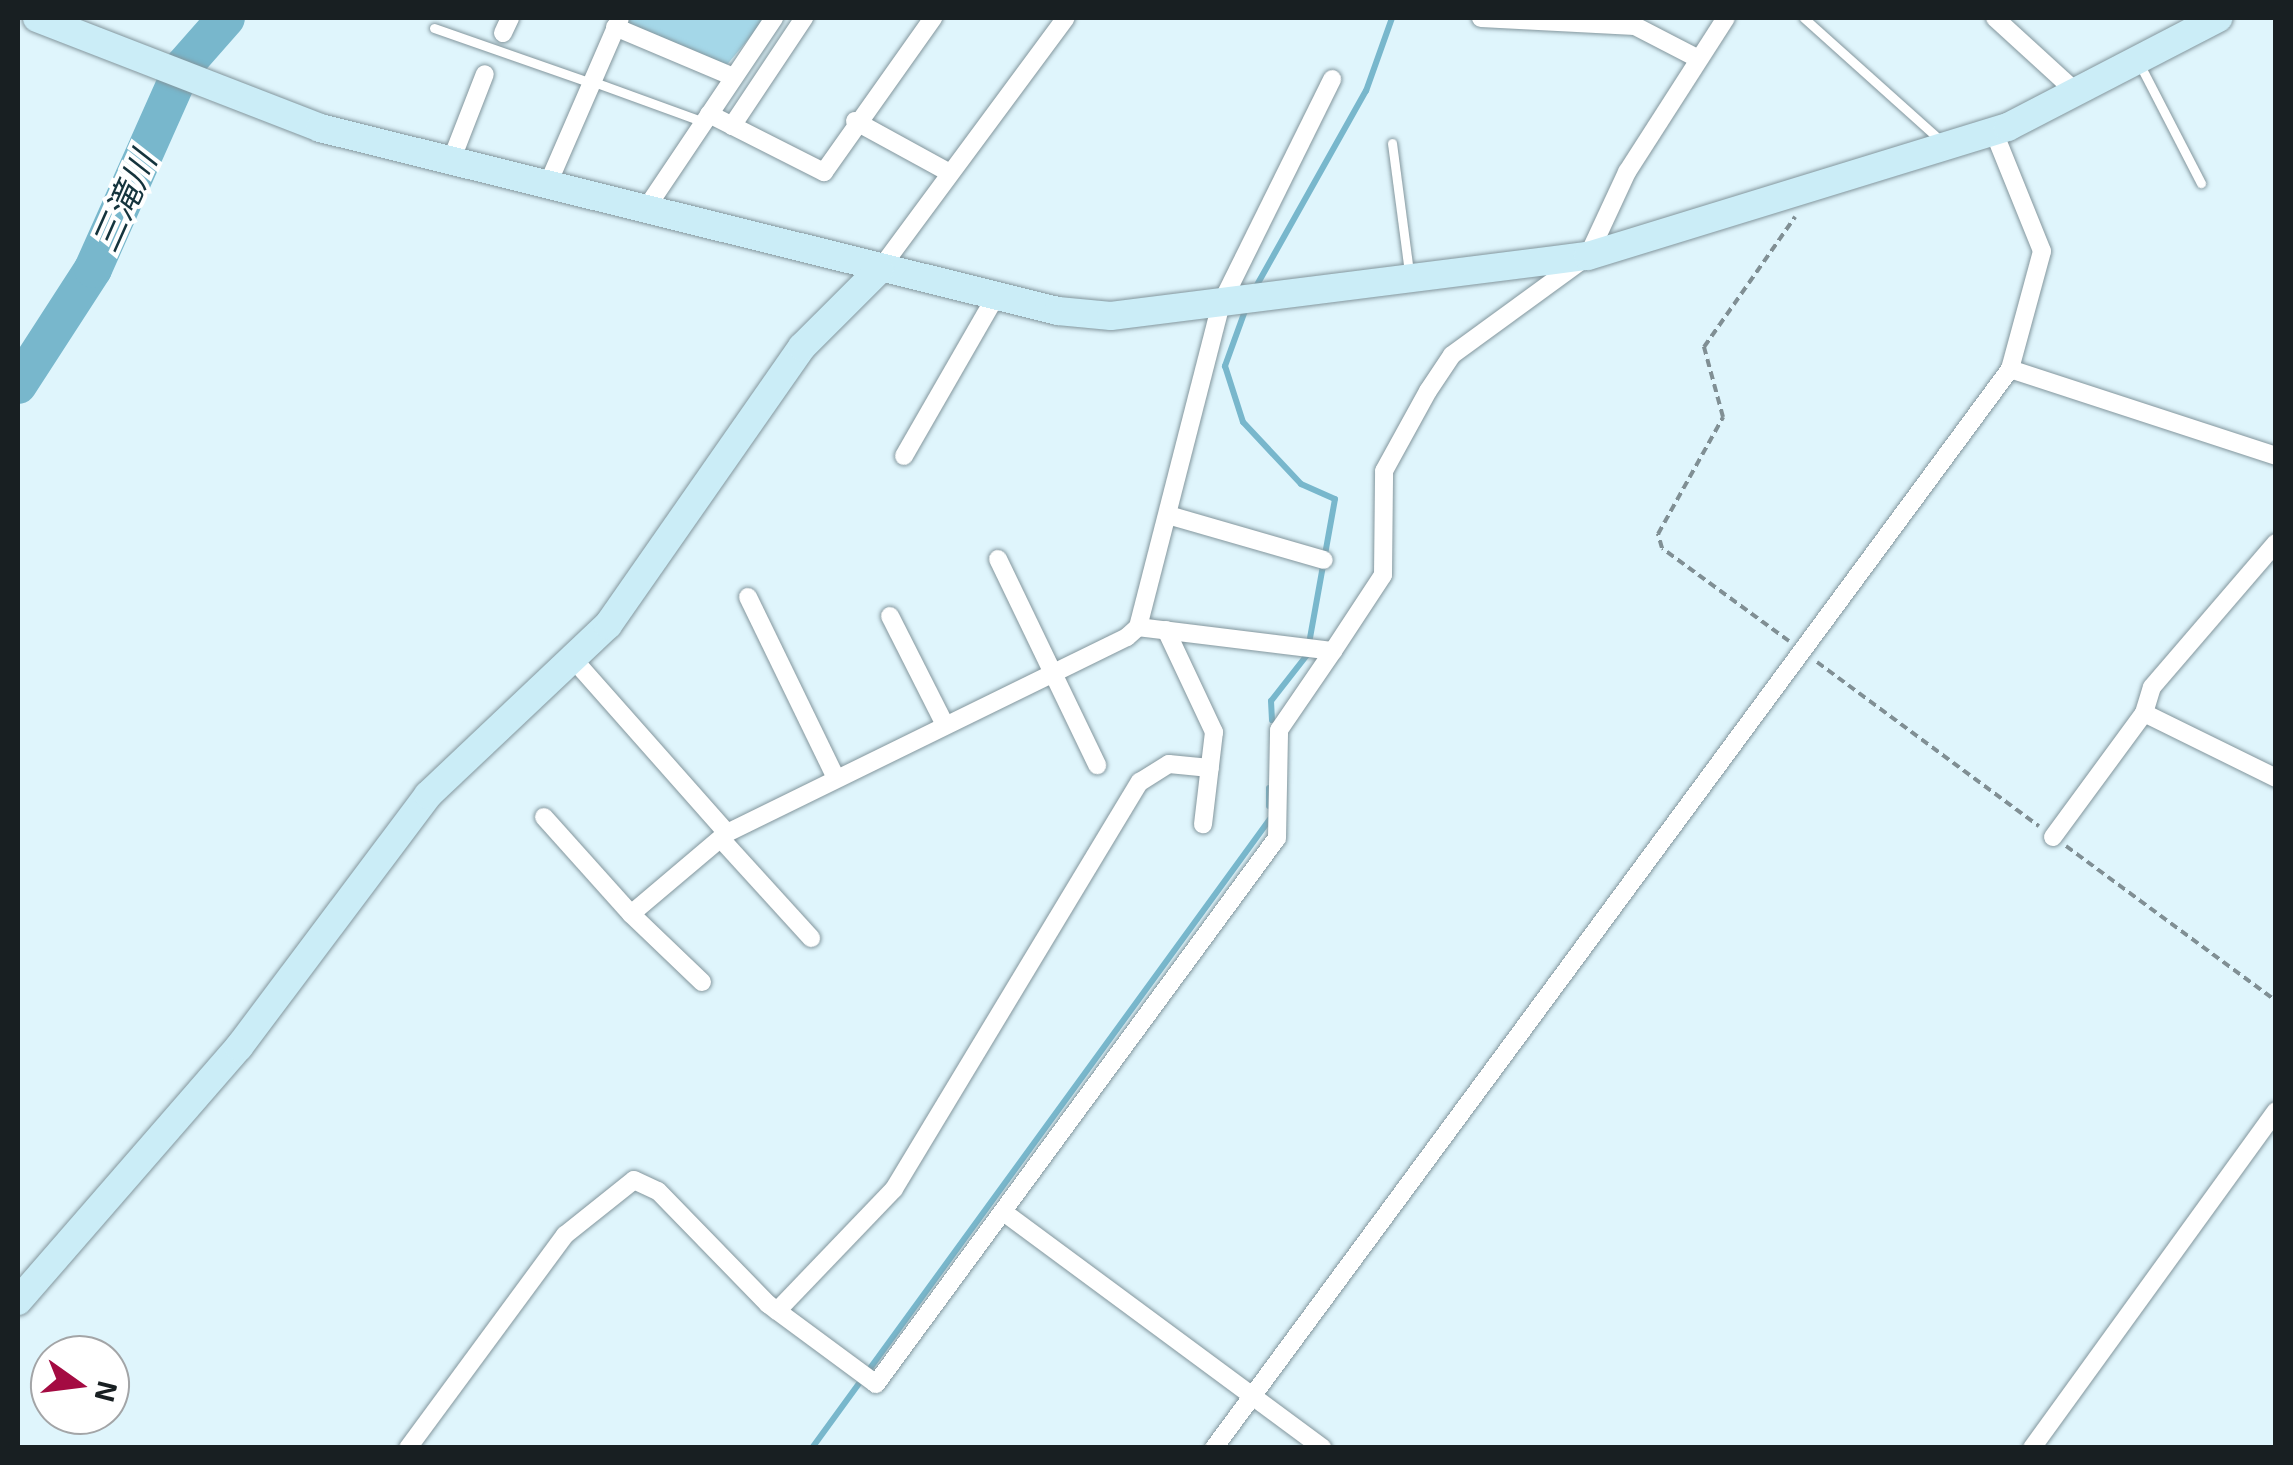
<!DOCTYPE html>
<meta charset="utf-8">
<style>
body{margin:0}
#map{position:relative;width:2293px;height:1465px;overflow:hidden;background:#dff5fc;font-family:"Exo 2","Noto Sans JP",sans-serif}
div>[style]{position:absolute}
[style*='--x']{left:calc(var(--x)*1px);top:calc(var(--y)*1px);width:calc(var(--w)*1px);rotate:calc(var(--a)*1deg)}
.green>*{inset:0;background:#a4d7e8}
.stream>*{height:6px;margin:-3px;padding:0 3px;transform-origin:3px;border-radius:3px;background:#78b7cc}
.river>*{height:38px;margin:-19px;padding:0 19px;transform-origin:19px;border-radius:19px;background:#78b7cc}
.path>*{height:4px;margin-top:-2px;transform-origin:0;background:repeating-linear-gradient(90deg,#808f94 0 8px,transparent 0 13px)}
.roads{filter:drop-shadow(0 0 2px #83969d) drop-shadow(0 0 2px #83969d)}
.lane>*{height:9px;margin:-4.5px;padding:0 4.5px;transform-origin:4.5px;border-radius:4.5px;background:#fff}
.street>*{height:18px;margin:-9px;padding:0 9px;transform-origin:9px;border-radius:9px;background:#fff}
.secondary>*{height:28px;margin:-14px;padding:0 14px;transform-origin:14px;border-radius:14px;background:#cbedf7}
span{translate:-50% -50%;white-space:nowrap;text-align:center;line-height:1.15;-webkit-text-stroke:8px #fff;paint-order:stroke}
.water-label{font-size:35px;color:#15343d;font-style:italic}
.frame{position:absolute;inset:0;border:20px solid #181f22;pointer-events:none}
.north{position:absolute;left:30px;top:1335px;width:100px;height:100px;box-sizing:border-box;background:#fff;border:2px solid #a3a5a7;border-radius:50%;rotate:104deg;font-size:28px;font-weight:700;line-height:40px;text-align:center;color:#181f22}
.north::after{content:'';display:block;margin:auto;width:35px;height:45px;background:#a40b42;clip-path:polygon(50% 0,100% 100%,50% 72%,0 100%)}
</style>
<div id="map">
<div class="green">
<div style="clip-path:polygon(627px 18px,766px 18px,725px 67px,630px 27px)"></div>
</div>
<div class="stream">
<div style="--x:1253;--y:292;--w:231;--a:-60.7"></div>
<div style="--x:1366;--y:91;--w:77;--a:-70.4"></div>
<div style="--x:1246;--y:308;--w:62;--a:109.9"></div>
<div style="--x:1225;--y:366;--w:59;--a:72.2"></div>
<div style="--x:1243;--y:422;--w:85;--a:46.9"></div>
<div style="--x:1301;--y:484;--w:37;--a:24"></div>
<div style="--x:1335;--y:499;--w:158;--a:100.2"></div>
<div style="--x:1307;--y:655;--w:58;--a:128"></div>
<div style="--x:1271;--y:701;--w:19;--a:87"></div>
<div style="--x:1269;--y:788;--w:18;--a:90"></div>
<div style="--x:812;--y:1448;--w:778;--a:-53.94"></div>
</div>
<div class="river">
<div style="--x:18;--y:385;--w:138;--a:-57.1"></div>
<div style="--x:93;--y:269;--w:221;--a:-66"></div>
<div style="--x:183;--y:67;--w:65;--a:-48.7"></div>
</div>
<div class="path">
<div style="--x:1789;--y:641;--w:157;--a:-143.8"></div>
<div style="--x:1662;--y:548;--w:15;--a:-106"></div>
<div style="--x:1658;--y:534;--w:134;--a:-60.9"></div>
<div style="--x:1723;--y:417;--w:73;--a:-105.2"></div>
<div style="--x:1704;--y:347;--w:159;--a:-55"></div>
<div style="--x:1817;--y:662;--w:276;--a:36.5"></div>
<div style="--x:2066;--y:846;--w:261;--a:36.4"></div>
</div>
<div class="roads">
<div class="lane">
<div style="--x:1804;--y:18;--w:186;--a:41.9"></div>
<div style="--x:434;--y:28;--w:166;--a:19.3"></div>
<div style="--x:2140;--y:65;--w:133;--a:62.7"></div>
<div style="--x:594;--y:82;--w:117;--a:20"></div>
<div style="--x:1392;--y:143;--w:130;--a:82.5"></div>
</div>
<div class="street">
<div style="--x:1481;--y:18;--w:154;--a:3"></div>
<div style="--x:1635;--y:26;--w:68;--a:27.3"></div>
<div style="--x:1995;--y:18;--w:111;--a:42.4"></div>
<div style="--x:615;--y:27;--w:126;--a:22.9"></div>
<div style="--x:503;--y:33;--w:17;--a:-65"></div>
<div style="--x:709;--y:114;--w:129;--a:26.8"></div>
<div style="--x:824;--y:172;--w:189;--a:-54.7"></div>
<div style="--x:855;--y:121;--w:108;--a:28.7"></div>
<div style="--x:732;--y:126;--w:130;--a:-56.3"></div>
<div style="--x:451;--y:161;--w:93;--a:-68.7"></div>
<div style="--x:547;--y:186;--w:183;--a:-66.5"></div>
<div style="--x:643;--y:213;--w:235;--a:-56.1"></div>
<div style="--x:880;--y:269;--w:312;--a:-53.5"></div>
<div style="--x:2010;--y:369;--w:280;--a:18.1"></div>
<div style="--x:904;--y:456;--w:185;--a:-60.1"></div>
<div style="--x:1168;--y:515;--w:162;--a:16.1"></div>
<div style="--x:998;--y:559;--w:229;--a:64.3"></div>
<div style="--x:748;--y:597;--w:201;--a:64.1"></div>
<div style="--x:890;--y:616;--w:122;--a:63.2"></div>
<div style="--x:1166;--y:630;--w:113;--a:64.8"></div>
<div style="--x:1214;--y:732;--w:93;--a:96.8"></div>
<div style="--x:1333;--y:651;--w:91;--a:-56.7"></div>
<div style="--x:1383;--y:575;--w:104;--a:-89.4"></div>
<div style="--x:1384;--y:471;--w:91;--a:-61.2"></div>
<div style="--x:1428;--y:391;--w:43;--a:-56.3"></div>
<div style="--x:1452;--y:355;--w:168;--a:-36.1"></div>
<div style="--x:1588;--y:256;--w:93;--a:-65.1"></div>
<div style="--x:1627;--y:172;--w:183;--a:-57.3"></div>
<div style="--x:574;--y:660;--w:231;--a:48.5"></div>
<div style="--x:727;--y:833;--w:445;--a:-26.1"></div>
<div style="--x:1127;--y:637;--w:15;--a:-42"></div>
<div style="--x:1138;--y:627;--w:333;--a:-75.6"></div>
<div style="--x:1221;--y:304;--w:251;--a:-63.7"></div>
<div style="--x:2144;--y:713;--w:147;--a:26.2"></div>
<div style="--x:544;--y:817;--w:130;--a:48.1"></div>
<div style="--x:2053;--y:837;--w:154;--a:-53.7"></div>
<div style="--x:2144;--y:713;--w:27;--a:-73"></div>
<div style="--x:2152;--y:687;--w:190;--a:-49.3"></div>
<div style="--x:721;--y:839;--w:134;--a:47.7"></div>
<div style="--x:702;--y:982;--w:98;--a:-136.2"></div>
<div style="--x:631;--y:914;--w:126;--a:-40.2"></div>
<div style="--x:1005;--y:1213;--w:395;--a:36.5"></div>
<div style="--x:777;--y:1311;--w:169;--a:-46.2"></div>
<div style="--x:894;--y:1189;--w:476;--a:-58.9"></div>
<div style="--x:1140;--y:782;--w:34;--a:-32"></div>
<div style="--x:1169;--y:764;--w:41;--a:5.6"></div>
<div style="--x:408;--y:1448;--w:265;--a:-53.6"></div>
<div style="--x:565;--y:1235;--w:88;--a:-38.6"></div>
<div style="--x:634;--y:1180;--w:26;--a:25"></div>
<div style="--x:658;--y:1191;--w:158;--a:45.8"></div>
<div style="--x:768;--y:1304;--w:134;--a:36.5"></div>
<div style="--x:876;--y:1384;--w:677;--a:-53.71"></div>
<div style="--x:1277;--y:838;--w:108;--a:-88.9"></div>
<div style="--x:1279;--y:730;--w:96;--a:-55.6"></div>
<div style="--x:1333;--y:651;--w:196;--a:-173"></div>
<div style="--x:1214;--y:1448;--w:1341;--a:-53.58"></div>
<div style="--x:2010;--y:369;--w:122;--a:-74.8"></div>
<div style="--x:2042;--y:251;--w:128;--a:-112"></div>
<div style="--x:2032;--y:1448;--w:416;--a:-54.1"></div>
</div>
<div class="secondary">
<div style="--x:37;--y:18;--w:304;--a:21.2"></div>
<div style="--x:320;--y:128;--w:760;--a:13.93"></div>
<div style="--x:1058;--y:311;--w:53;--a:5.4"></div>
<div style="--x:1111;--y:316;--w:481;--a:-7.2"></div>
<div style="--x:1588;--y:256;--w:439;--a:-17.1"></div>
<div style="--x:2008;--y:127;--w:237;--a:-27.4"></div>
<div style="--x:18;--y:1301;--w:337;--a:-49"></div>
<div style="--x:239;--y:1047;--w:315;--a:-53.1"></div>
<div style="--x:428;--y:795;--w:248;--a:-43.4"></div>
<div style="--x:608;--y:625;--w:339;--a:-55.1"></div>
<div style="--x:802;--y:347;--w:110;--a:-45"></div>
</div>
</div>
<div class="water-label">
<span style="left:123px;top:201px;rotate:-66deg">三滝川</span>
</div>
<div class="frame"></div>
<div class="north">N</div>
</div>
